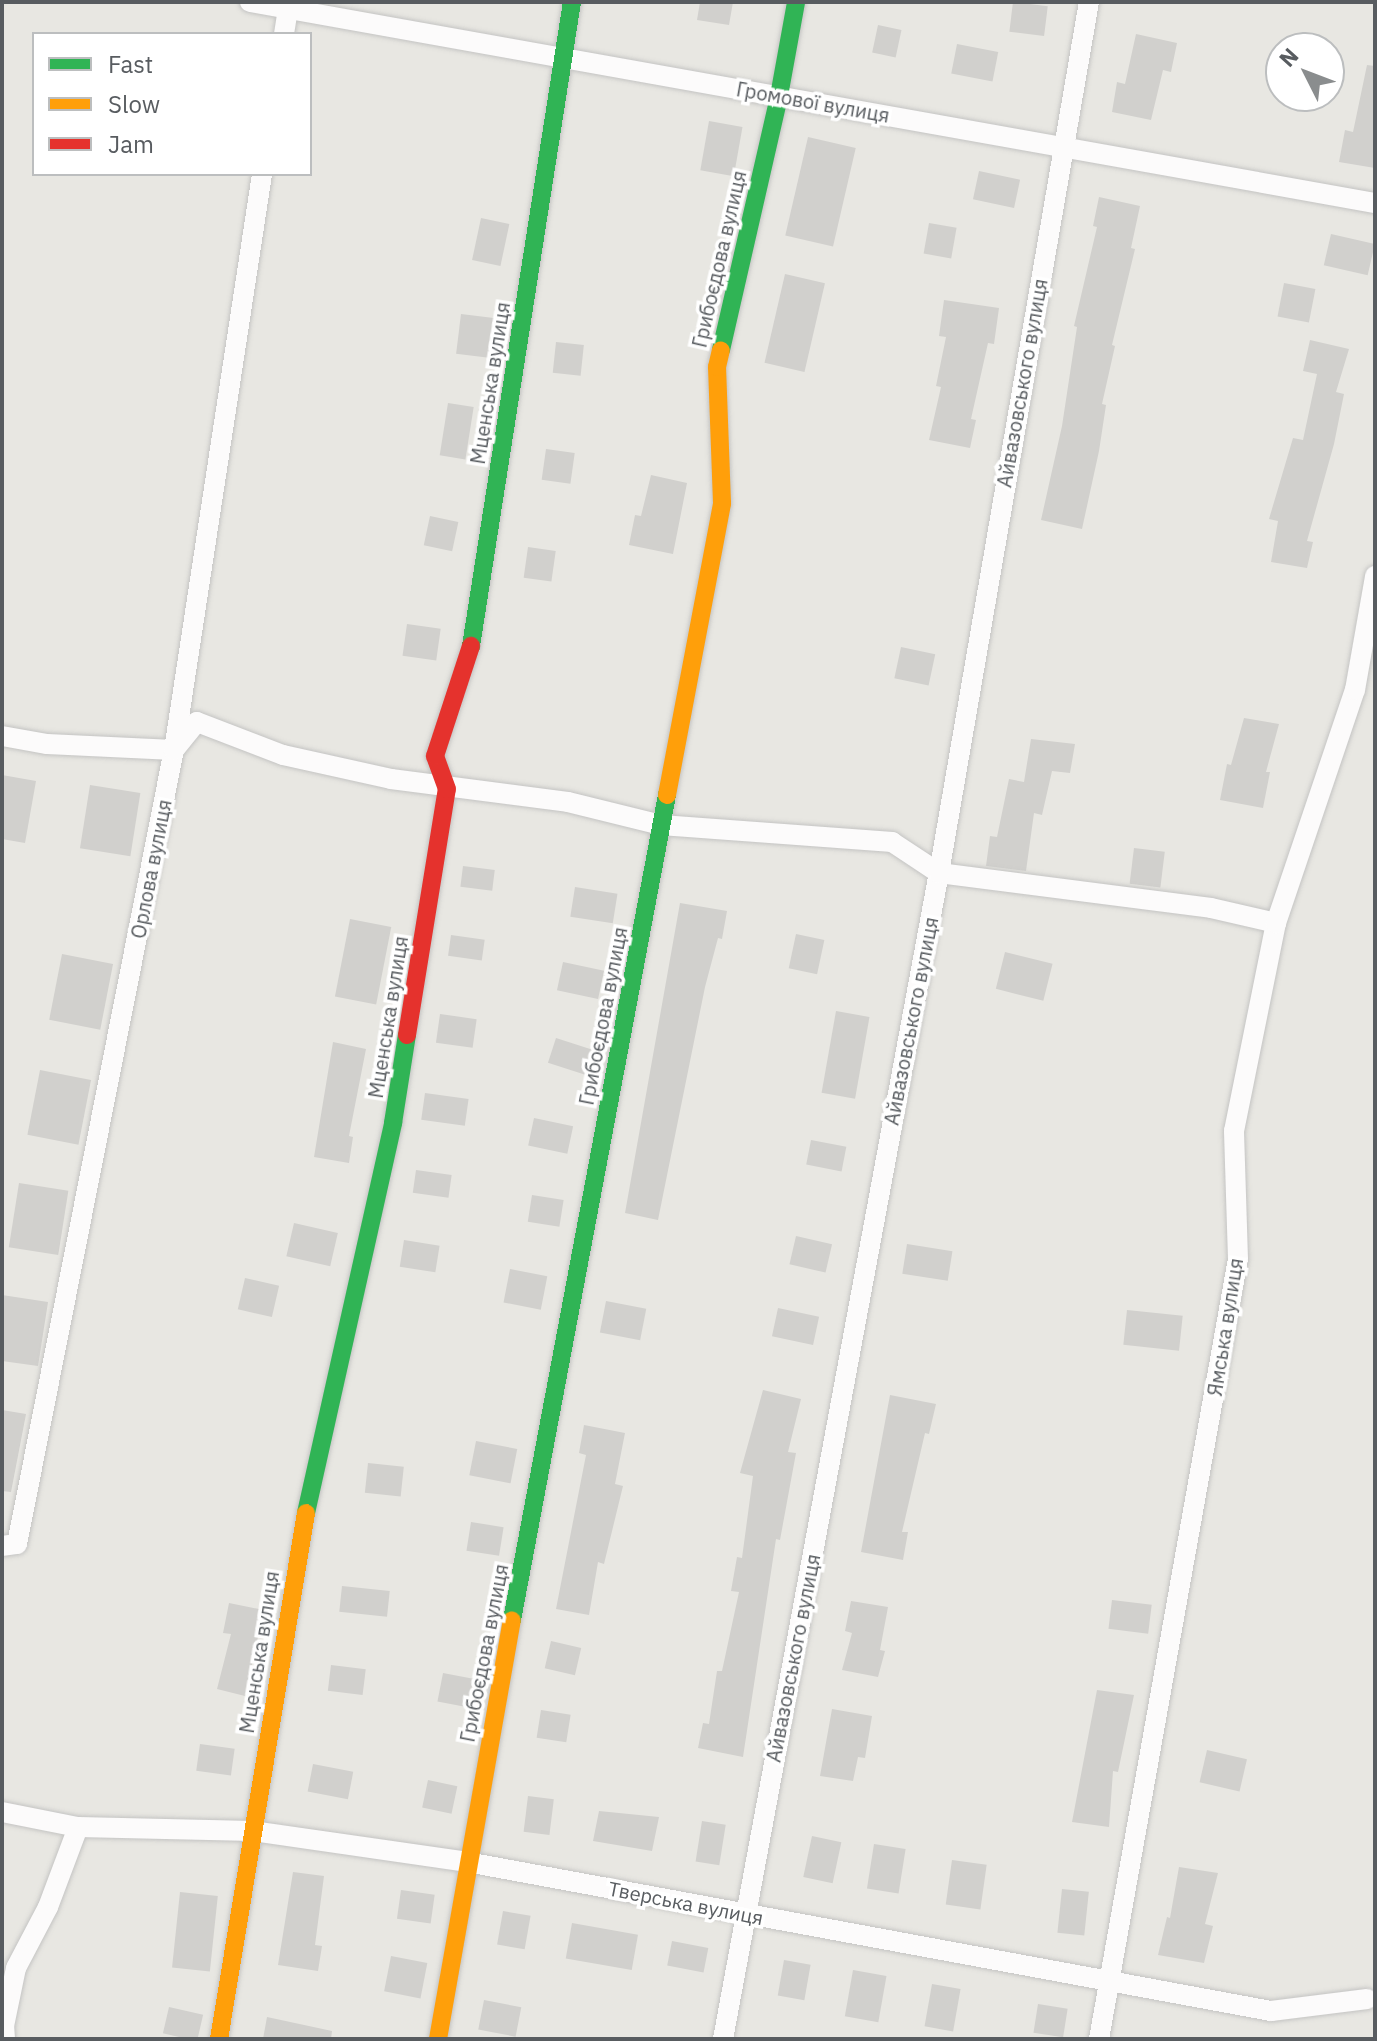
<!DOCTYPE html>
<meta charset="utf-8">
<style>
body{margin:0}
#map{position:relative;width:1377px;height:2041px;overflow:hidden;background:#e8e7e2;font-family:"IBM Plex Sans",sans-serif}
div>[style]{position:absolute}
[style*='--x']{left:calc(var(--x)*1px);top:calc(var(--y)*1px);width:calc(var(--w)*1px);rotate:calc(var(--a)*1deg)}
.building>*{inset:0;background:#d1d0cd;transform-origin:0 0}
.roads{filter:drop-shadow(0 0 2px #c4c4c3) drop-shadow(0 0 2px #c4c4c3)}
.street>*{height:20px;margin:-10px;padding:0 10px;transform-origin:10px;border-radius:10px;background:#fcfbfb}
.fast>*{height:18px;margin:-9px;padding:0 9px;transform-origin:9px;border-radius:9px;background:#30b455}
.slow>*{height:18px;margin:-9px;padding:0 9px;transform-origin:9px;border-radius:9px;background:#ff9f0a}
.jam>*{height:18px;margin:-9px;padding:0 9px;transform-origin:9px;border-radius:9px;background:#e5322d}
span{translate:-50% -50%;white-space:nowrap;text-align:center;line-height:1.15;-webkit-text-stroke:7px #fff;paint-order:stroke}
.street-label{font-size:20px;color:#585c60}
.frame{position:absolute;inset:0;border:4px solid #585c60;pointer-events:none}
.legend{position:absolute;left:32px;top:32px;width:280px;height:144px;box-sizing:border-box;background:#fff;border:2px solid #bcbebf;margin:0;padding:10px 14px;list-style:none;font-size:24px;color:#585c60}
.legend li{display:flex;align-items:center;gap:16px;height:40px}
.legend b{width:40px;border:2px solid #bcbebf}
.north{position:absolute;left:1265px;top:32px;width:80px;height:80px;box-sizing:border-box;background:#fff;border:2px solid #bcbebf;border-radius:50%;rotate:312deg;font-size:22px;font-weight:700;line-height:32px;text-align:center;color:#585c60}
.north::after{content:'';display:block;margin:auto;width:28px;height:36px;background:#8a8d8e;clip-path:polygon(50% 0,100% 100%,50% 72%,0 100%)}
</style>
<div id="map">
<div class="building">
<div style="clip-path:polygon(700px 2px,733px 2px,729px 25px,697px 20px)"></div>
<div style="left:1013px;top:2px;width:35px;height:30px;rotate:7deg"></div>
<div style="left:878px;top:25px;width:24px;height:28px;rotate:12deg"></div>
<div style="clip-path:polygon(1136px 34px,1177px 43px,1171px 72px,1163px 70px,1151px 120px,1112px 112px,1117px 82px,1125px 84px)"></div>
<div style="left:957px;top:44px;width:42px;height:30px;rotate:11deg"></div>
<div style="clip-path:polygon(1367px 65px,1375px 66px,1375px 168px,1339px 162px,1345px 130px,1353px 132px)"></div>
<div style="left:709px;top:121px;width:34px;height:50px;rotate:10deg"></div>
<div style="left:808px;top:137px;width:49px;height:101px;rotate:13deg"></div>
<div style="left:979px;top:171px;width:42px;height:29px;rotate:12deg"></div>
<div style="clip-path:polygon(1099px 197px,1140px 206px,1131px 248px,1135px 249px,1112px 345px,1115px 346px,1102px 404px,1106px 405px,1099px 451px,1082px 529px,1041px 520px,1062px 426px,1077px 327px,1074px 326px,1097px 227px,1093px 226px)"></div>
<div style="left:481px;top:218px;width:29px;height:43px;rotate:12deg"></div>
<div style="left:929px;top:223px;width:28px;height:31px;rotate:10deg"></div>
<div style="left:1331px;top:234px;width:45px;height:32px;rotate:13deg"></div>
<div style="left:785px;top:274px;width:41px;height:91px;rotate:13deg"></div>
<div style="left:1284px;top:283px;width:32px;height:34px;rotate:11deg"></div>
<div style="clip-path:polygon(944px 300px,999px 308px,994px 344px,988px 343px,971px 419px,976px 420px,970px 448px,929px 440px,941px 387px,936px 386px,946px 337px,939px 336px)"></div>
<div style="left:461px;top:314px;width:35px;height:40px;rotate:7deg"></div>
<div style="clip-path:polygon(1310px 340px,1349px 349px,1336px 392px,1344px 394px,1334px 444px,1307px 541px,1313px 542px,1307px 568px,1271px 562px,1278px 521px,1269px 519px,1293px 438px,1303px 440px,1317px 374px,1303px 371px)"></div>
<div style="left:556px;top:342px;width:28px;height:31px;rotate:6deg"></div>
<div style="left:448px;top:403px;width:26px;height:53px;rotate:9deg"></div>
<div style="left:546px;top:449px;width:29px;height:31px;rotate:8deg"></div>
<div style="clip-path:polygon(651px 475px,687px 483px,673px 554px,629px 545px,635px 515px,641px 516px)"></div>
<div style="left:430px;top:516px;width:29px;height:30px;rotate:12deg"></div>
<div style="left:528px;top:547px;width:28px;height:31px;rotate:8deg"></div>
<div style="left:407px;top:624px;width:34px;height:32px;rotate:8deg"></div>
<div style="left:901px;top:647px;width:35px;height:32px;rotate:12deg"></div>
<div style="clip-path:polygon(1244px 718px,1279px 724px,1266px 772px,1270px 772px,1263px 808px,1220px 800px,1227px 764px,1231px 765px)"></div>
<div style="clip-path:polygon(1031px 739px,1075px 744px,1070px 773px,1052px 771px,1042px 815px,1034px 813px,1026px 871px,986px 866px,990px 836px,997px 837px,1009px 779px,1024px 782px)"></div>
<div style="clip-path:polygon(2px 775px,36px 781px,25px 843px,2px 839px)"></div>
<div style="left:90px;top:785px;width:51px;height:64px;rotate:9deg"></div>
<div style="left:1134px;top:848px;width:31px;height:36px;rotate:7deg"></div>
<div style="left:463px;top:866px;width:32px;height:21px;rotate:7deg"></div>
<div style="left:575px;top:887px;width:43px;height:30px;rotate:9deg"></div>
<div style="clip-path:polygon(680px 903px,727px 911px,722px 939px,718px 938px,705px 987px,658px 1220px,625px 1213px)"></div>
<div style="left:350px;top:919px;width:42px;height:79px;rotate:11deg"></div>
<div style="left:796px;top:934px;width:29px;height:35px;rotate:12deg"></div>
<div style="left:451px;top:935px;width:34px;height:21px;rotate:8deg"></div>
<div style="left:1005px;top:952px;width:49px;height:38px;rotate:14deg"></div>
<div style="left:62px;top:954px;width:52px;height:67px;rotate:11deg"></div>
<div style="left:563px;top:962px;width:42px;height:29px;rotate:12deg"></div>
<div style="left:836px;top:1011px;width:34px;height:83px;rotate:10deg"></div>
<div style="left:440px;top:1014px;width:37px;height:29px;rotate:8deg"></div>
<div style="left:556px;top:1038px;width:40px;height:26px;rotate:18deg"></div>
<div style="clip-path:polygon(333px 1042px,366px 1049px,349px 1136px,353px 1137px,349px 1163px,314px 1157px)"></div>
<div style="left:40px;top:1070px;width:52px;height:66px;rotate:11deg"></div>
<div style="left:425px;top:1093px;width:44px;height:27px;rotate:8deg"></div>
<div style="left:534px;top:1118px;width:40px;height:28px;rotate:12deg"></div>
<div style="left:811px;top:1140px;width:36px;height:25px;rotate:11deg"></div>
<div style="left:416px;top:1170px;width:36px;height:23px;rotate:8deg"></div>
<div style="left:19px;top:1183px;width:50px;height:65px;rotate:9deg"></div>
<div style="left:532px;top:1195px;width:32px;height:27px;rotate:9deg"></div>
<div style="left:294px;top:1223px;width:45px;height:34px;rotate:13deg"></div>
<div style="left:796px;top:1236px;width:37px;height:29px;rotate:13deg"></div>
<div style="left:404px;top:1240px;width:36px;height:27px;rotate:9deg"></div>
<div style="left:907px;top:1244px;width:46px;height:30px;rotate:9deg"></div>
<div style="left:510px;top:1269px;width:38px;height:34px;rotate:11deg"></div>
<div style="left:245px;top:1278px;width:35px;height:32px;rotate:13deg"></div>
<div style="clip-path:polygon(2px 1295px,48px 1302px,38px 1366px,2px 1361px)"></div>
<div style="left:606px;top:1301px;width:41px;height:32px;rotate:11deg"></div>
<div style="left:778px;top:1308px;width:42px;height:29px;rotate:12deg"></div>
<div style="left:1127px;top:1310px;width:56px;height:35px;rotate:6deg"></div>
<div style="clip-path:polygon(763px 1390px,801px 1399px,788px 1452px,796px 1453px,780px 1540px,776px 1539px,743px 1757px,698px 1748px,703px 1723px,709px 1724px,717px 1671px,722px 1671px,739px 1592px,731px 1591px,737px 1557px,742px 1558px,753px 1476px,740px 1473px)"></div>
<div style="clip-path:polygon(890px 1395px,936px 1404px,929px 1434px,925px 1433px,902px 1532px,908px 1532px,903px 1560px,861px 1552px)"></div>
<div style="clip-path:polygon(2px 1410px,26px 1414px,11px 1492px,2px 1491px)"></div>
<div style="clip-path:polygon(584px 1425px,625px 1433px,615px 1484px,623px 1486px,604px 1564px,598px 1562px,589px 1615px,556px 1609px,586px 1455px,579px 1453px)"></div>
<div style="left:476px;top:1441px;width:42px;height:35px;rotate:11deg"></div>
<div style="left:368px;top:1463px;width:36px;height:30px;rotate:6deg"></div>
<div style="left:471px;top:1522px;width:33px;height:29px;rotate:9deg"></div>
<div style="left:342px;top:1586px;width:48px;height:26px;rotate:6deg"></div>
<div style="left:1112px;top:1600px;width:40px;height:29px;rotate:7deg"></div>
<div style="clip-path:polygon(851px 1601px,888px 1607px,880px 1650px,885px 1651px,878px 1677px,842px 1670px,852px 1633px,845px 1631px)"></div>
<div style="clip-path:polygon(229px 1603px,264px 1610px,245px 1696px,217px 1689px,231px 1634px,223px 1633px)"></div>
<div style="left:551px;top:1641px;width:31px;height:28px;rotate:13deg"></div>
<div style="left:331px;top:1665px;width:35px;height:26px;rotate:7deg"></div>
<div style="left:443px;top:1673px;width:32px;height:29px;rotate:11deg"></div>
<div style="clip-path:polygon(1097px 1690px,1134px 1695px,1118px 1772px,1113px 1771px,1109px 1827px,1072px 1822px)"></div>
<div style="clip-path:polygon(832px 1709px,872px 1716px,865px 1758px,858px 1757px,853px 1781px,820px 1776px)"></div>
<div style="left:541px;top:1710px;width:30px;height:28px;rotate:9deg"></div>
<div style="left:200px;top:1744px;width:35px;height:27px;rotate:8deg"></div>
<div style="left:1207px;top:1750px;width:41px;height:33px;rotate:13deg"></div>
<div style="left:313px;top:1764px;width:41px;height:28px;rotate:11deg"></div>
<div style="left:428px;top:1780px;width:30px;height:28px;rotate:12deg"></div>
<div style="left:528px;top:1796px;width:26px;height:36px;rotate:7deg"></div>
<div style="clip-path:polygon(599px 1811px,659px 1817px,652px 1851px,593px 1841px)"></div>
<div style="left:702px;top:1821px;width:24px;height:41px;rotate:9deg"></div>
<div style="left:812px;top:1836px;width:30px;height:42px;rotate:12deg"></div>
<div style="left:874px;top:1844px;width:32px;height:45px;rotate:9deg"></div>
<div style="left:952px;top:1860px;width:35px;height:45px;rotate:8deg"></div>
<div style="clip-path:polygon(1179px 1867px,1218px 1873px,1205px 1924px,1213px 1926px,1204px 1963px,1158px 1955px,1167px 1917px,1170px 1918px)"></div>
<div style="clip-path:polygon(293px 1872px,324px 1876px,315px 1945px,322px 1946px,318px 1971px,278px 1965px)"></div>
<div style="left:1062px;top:1889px;width:27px;height:44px;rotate:6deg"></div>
<div style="left:401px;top:1890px;width:34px;height:29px;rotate:8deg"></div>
<div style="left:180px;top:1892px;width:38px;height:76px;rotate:6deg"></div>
<div style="left:503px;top:1911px;width:28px;height:34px;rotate:10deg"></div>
<div style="left:572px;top:1923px;width:67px;height:36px;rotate:10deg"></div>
<div style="left:672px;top:1941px;width:37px;height:25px;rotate:11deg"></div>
<div style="left:391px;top:1956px;width:37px;height:36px;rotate:11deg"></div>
<div style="left:784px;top:1960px;width:27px;height:36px;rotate:10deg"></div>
<div style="left:853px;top:1970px;width:34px;height:47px;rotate:10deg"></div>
<div style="left:932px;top:1984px;width:29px;height:43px;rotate:10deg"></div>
<div style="left:484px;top:2000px;width:38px;height:30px;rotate:11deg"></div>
<div style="left:1038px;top:2004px;width:30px;height:29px;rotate:9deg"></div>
<div style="left:169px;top:2007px;width:35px;height:27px;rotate:13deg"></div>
<div style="clip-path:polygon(267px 2017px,332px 2031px,331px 2039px,263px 2039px)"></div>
</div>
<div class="roads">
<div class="street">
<div style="--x:250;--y:2;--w:1143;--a:10.13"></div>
<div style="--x:284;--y:34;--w:32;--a:-81"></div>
<div style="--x:2;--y:736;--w:46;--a:10.1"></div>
<div style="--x:47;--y:744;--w:127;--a:2.7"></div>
<div style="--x:174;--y:750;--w:36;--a:-51"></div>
<div style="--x:197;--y:722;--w:92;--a:21"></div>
<div style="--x:283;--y:755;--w:111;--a:12.5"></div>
<div style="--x:391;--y:779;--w:178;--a:7.4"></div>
<div style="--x:568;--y:802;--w:96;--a:13.9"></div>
<div style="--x:661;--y:825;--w:232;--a:4.2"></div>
<div style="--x:892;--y:842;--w:56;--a:33.4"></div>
<div style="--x:939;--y:873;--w:274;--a:7.3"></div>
<div style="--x:1211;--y:908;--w:67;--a:13"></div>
<div style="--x:2;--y:1546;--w:15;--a:-8"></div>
<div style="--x:17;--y:1544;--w:809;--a:-78.82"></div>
<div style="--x:174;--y:750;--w:583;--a:-81.31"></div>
<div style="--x:2;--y:1812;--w:77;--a:11.2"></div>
<div style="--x:78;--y:1827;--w:175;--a:1.3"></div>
<div style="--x:253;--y:1831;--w:216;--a:8.2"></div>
<div style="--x:467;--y:1862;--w:818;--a:10.5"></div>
<div style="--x:1271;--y:2011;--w:97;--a:-7.1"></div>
<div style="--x:5;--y:2039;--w:13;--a:-94"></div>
<div style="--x:4;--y:2026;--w:59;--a:-78.3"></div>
<div style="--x:16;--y:1968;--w:69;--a:-62.3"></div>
<div style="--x:48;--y:1907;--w:85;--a:-69.4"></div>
<div style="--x:723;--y:2039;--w:1186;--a:-79.51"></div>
<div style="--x:939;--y:873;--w:884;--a:-80.23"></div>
<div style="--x:1099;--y:2039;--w:792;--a:-79.9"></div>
<div style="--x:1238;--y:1259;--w:128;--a:-91.8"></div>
<div style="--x:1234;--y:1131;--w:212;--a:-78.6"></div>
<div style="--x:1276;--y:923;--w:246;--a:-71.3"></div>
<div style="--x:1355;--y:690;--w:116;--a:-80"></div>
</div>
<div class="fast">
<div style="--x:721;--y:350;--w:261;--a:-77.1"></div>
<div style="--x:779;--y:96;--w:96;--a:-79.7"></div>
<div style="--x:471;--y:646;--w:652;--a:-81.09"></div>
<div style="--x:306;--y:1513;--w:400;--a:-77.4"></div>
<div style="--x:393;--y:1123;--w:89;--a:-81"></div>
<div style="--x:512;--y:1620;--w:839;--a:-79.36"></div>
</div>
<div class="slow">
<div style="--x:667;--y:795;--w:297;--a:-79.3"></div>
<div style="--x:722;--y:503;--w:136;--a:-92.1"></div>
<div style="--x:717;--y:367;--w:17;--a:-77"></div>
<div style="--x:219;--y:2039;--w:533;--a:-80.61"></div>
<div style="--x:438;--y:2039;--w:425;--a:-80"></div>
</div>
<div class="jam">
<div style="--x:407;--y:1035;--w:249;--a:-80.8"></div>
<div style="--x:447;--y:789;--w:35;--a:-110"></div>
<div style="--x:435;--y:756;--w:116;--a:-71.9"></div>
</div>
</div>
<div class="street-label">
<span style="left:813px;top:102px;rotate:10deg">Громової вулиця</span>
<span style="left:719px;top:259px;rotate:-77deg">Грибоєдова вулиця</span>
<span style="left:490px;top:383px;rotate:-81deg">Мценська вулиця</span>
<span style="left:1022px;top:383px;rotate:-80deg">Айвазовського вулиця</span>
<span style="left:151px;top:869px;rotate:-79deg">Орлова вулиця</span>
<span style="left:603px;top:1016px;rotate:-79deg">Грибоєдова вулиця</span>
<span style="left:388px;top:1017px;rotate:-81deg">Мценська вулиця</span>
<span style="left:911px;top:1021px;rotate:-79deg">Айвазовського вулиця</span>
<span style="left:1225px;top:1327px;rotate:-81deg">Ямська вулиця</span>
<span style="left:259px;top:1652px;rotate:-81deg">Мценська вулиця</span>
<span style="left:484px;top:1653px;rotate:-79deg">Грибоєдова вулиця</span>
<span style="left:793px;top:1658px;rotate:-79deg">Айвазовського вулиця</span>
<span style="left:686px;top:1903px;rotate:11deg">Тверська вулиця</span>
</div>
<div class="frame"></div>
<ul class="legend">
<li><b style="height:10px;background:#30b455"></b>Fast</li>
<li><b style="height:10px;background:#ff9f0a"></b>Slow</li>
<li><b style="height:10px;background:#e5322d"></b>Jam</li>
</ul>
<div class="north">N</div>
</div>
